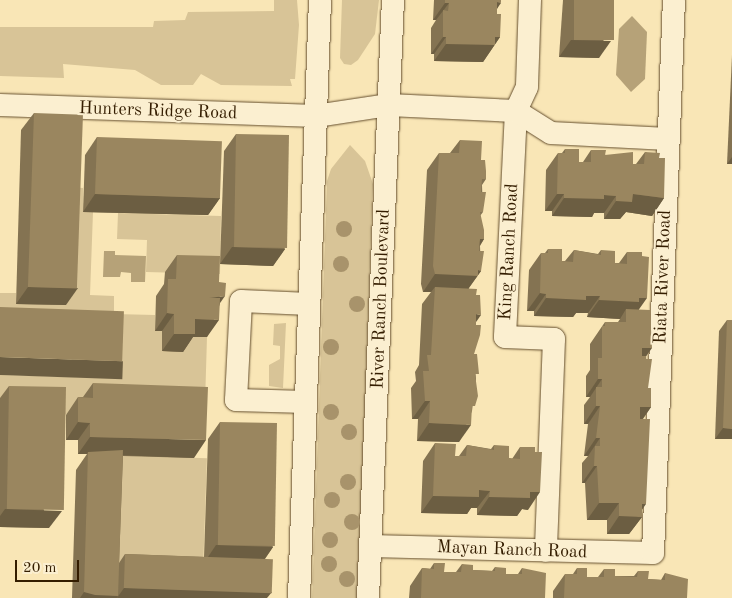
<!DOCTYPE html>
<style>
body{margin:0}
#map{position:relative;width:732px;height:598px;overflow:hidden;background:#f9e6b6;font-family:"Old Standard TT",serif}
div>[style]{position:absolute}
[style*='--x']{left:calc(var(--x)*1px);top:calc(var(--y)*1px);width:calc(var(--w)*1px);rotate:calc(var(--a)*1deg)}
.green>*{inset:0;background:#d8c497;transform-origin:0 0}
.water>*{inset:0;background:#b6a278}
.roads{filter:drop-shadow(0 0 1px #654f2e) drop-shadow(0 0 1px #654f2e)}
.minor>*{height:22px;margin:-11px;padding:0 11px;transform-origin:11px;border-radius:11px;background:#fbefd0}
.trees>*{width:16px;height:16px;margin:-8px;border-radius:50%;background:#a8936b}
.wall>*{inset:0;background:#847352}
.shaded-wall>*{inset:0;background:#6c5e42;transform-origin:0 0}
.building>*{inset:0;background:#9a865f;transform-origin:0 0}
span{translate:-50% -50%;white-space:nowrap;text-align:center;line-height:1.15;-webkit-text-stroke:4px #fbefd0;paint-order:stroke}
.street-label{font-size:18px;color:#341d00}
.scale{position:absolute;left:15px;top:560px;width:64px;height:22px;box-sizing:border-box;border:2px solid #341d00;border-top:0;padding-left:6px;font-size:15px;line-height:18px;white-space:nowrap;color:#341d00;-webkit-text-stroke:4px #fbefd0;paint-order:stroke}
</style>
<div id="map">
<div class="green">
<div style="clip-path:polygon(274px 0,297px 0,299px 25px,295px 79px,290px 79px,292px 86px,221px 85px,201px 74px,193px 85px,161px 85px,135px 70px,63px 64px,64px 78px,0 76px,0 27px,153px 27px,154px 21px,185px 20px,188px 12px,274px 11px)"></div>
<div style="clip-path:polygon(342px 0,379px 0,375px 34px,358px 60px,351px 65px,344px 64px,340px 58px)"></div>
<div style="clip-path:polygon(350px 145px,365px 161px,373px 184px,358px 598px,312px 598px,327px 181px,331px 169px)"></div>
<div style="clip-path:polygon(69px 187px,83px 188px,83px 211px,93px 212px,90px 295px,114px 296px,114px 314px,155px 315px,155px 331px,162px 331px,162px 351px,183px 336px,207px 337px,205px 404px,80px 415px,53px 414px,0 403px,0 375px,110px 378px,0 325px,0 293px,16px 293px,16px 304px)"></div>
<div style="clip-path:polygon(118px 213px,221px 216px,220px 274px,146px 272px,147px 240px,117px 239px)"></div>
<div style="clip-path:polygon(286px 323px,283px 388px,269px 386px,269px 365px,280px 359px,280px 346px,273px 345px,274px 324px)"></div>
<div style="left:111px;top:455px;width:96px;height:117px;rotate:2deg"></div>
</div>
<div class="water">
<div style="clip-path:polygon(632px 16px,647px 32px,645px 79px,631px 92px,616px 75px,619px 29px)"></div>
<div style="clip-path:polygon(104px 251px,115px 251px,115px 255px,146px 256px,145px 282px,131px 282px,131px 273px,121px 272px,120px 277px,103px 277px)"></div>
</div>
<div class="roads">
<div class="minor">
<div style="--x:530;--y:0;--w:87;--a:92"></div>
<div style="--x:527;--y:87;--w:26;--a:115"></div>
<div style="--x:516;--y:111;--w:226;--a:92.8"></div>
<div style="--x:505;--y:337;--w:49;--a:2.3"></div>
<div style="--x:554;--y:339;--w:212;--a:92.2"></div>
<div style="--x:0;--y:105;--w:316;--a:2"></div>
<div style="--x:316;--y:116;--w:74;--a:-8.6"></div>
<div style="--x:389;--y:105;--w:127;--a:2.7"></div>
<div style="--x:516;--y:111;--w:41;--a:32.2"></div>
<div style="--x:551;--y:133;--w:117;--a:2.9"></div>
<div style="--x:306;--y:402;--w:70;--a:-178.4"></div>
<div style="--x:236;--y:400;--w:99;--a:-87.1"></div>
<div style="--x:241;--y:301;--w:68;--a:2.5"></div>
<div style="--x:371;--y:546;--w:282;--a:1.4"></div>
<div style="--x:653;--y:553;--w:553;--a:-87.83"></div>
<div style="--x:299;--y:598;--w:598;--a:-87.99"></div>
<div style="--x:368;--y:598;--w:599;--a:-87.61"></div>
</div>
</div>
<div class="trees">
<div style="left:344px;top:229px"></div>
<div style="left:341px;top:264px"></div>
<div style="left:357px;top:304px"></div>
<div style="left:331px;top:347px"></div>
<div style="left:331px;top:412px"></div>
<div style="left:349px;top:432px"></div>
<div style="left:348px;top:482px"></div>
<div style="left:332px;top:500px"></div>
<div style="left:352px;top:522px"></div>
<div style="left:330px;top:540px"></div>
<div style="left:329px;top:564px"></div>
<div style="left:347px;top:579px"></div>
</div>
<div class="wall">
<div style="clip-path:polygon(434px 0,501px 0,497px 9px,497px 14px,500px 37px,483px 62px,434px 61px,434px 54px,431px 54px,431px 28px,436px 20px,433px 20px)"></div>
<div style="clip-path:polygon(563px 0,614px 0,599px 58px,559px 57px)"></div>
<div style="clip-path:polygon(732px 55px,732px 164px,727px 164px)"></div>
<div style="clip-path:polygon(34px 113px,66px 305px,16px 304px,21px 130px)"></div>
<div style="clip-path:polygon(236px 134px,285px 249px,273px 266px,220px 264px,224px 151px)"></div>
<div style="clip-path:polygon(97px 137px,220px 198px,208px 215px,83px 212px,85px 155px)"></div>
<div style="clip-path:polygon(460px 140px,481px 160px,486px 179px,482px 185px,483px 212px,480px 216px,484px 239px,480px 246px,481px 271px,469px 288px,476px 322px,474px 354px,476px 379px,472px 411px,459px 442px,417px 441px,418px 419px,412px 419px,411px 388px,416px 381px,415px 372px,419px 365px,422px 304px,431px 292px,423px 292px,421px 284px,427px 170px,439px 153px,450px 153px)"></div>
<div style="clip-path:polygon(565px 149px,579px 162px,583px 162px,591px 150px,633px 164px,636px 164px,645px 152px,659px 158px,664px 198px,652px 216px,626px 212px,620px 219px,604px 219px,604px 213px,594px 213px,592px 217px,552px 216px,552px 211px,545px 211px,546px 170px,558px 153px,562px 153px)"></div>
<div style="clip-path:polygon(548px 249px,562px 261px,565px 261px,574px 250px,598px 254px,601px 250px,615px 263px,619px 263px,627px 252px,639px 310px,646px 356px,648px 388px,651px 407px,643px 419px,642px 517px,629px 534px,607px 534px,607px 520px,587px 520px,585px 483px,582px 483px,582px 463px,588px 456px,584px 456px,588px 424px,584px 424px,584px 405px,590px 397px,586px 397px,586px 376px,590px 370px,590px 344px,605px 322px,618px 322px,620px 319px,587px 317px,588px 313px,576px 313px,573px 317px,534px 316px,534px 311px,527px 311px,529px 270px,541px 253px,545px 253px)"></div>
<div style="clip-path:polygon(177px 255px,219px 282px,220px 304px,207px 337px,193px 337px,183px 352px,162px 351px,162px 331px,155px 331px,156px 296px,164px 284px,165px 272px)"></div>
<div style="clip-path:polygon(727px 320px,732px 439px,715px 439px,719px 331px)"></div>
<div style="clip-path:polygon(93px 383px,194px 458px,123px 456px,119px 563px,125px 554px,204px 557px,208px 439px,220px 422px,273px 547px,265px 559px,267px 598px,72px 598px,76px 470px,87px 454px,78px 454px,78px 440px,66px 440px,66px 415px,78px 397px,83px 397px)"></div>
<div style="clip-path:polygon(9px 386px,49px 528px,0 527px,0 398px)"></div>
<div style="clip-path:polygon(435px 443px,455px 456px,459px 456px,467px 445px,491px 449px,494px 445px,509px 458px,512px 459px,520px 447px,528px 510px,522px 509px,517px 516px,477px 515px,477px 508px,471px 508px,467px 514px,421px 513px,423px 461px)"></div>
<div style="clip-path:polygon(434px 563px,444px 572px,456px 572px,462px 564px,473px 570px,492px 571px,495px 567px,506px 574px,518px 574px,522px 568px,545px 598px,409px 598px,410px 586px,422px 568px,430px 569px)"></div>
<div style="clip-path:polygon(577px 568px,587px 577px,598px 577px,604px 569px,615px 576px,634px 576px,638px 571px,648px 579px,661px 580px,665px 573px,687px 598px,553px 598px,553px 591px,565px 574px,573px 574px)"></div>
</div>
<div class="shaded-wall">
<div style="clip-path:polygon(497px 2px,501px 3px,489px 20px)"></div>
<div style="clip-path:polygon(445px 3px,449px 3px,436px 20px,433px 20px)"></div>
<div style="clip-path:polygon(443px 37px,446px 37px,434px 54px,431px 54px)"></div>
<div style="clip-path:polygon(495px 37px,500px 37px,483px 62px,434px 61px,446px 44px)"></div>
<div style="clip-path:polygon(571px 40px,611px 41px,599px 58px,559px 57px)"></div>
<div style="clip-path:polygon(732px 157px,732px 164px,727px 164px)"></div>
<div style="clip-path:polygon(95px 194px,220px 198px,208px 215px,83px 212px)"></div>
<div style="clip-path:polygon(557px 194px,564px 194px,552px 211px,545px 211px)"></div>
<div style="clip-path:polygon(633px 194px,664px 198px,652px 216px,626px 212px,620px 219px,604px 219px,616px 201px)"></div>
<div style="clip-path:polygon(604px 195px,616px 196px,604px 213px,594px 213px,592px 217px,552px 216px,564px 198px)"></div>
<div style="clip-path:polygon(480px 239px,484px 239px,472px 257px)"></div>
<div style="clip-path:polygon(232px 247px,285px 249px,273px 266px,220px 264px)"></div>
<div style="clip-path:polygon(478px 270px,481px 271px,465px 293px,435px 287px,431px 292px,423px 292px,435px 274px)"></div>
<div style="clip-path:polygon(28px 287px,78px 288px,66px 305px,16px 304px)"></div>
<div style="clip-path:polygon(540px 293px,546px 294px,534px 311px,527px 311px)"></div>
<div style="clip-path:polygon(225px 296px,213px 313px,209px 298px)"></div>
<div style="clip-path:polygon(586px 296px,600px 296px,588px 313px,576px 313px,573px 317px,534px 316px,546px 298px)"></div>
<div style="clip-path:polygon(639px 298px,647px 298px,635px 315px,626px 309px,620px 319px,587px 317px,599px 300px)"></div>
<div style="clip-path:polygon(167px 313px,174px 314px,162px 331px,155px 331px)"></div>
<div style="clip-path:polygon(476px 314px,481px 315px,469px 332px)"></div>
<div style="clip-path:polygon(195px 319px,219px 320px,207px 337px,193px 337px,183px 352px,162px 351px,174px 334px)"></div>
<div style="clip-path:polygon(642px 348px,652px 348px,640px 365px)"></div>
<div style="left:0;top:357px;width:123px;height:18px;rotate:2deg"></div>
<div style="clip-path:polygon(598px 379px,602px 379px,590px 397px,586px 397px)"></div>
<div style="clip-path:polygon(425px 401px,430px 401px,418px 419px,412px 419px)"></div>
<div style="clip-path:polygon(596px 406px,600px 406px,588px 424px,584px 424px)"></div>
<div style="clip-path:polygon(640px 407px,651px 407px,639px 424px)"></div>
<div style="clip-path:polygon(78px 422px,90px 423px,78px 440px,66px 440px)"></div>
<div style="clip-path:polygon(429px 423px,471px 425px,459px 442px,417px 441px)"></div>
<div style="clip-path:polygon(723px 428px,732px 429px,732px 439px,715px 439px)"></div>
<div style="clip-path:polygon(90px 437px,206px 440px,194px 458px,88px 454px,88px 452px,87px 454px,78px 454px)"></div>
<div style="clip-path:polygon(596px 438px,600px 438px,588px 456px,584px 456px)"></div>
<div style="clip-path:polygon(594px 466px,597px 466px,585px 483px,582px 483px)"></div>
<div style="clip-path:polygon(479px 490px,490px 491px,477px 508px,471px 508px,467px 514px,421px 513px,433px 496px)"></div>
<div style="clip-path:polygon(530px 492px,540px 492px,528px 510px,522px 509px,517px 516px,477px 515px,489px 497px)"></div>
<div style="clip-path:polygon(599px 503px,619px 503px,607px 520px,587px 520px)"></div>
<div style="clip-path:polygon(642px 504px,646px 504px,637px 517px,642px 517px,629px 534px,607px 534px,619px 516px)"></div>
<div style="clip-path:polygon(5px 509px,62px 511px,49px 528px,0 527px,0 516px)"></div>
<div style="clip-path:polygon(216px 545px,273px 547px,261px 564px,204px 563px)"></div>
<div style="clip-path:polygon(124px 588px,272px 592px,267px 598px,117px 598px)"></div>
<div style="clip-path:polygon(84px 592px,118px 596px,117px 598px,80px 598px)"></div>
</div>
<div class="building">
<div style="clip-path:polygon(445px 0,501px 0,501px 3px,497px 2px,497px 14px,501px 14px,500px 37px,495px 37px,495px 45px,446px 44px,446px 37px,443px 37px,443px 10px,448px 11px,449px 3px,445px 3px)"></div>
<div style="left:574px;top:0;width:40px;height:40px"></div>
<div style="left:34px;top:113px;width:49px;height:174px;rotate:2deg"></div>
<div style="left:236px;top:134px;width:53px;height:113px;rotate:1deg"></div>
<div style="left:97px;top:137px;width:125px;height:57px;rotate:2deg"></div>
<div style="clip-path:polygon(460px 140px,482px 141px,481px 160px,485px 160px,486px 171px,486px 179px,482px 179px,481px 192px,486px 192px,483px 212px,480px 212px,484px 230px,484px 239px,480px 239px,479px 251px,484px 251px,481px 271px,478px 270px,478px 276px,435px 274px,433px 266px,439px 153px,459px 153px)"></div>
<div style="clip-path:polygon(565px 149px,579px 149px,579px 162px,591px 162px,591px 150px,606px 150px,605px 155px,633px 152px,633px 164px,644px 164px,645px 152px,660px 153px,659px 158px,665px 158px,664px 198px,633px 194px,632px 202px,616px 201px,616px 196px,604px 195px,604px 199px,564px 198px,564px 194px,557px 194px,558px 153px,565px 153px)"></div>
<div style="clip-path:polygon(548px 249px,562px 249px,562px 261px,573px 262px,574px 250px,601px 255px,601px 250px,615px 251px,615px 263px,627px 264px,627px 252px,642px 252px,642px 256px,649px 257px,647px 298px,639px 298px,639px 302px,599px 300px,600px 296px,586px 296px,586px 300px,546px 298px,546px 294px,540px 293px,541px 253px,548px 253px)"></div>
<div style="clip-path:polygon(177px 255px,220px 256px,219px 282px,226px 283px,225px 296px,209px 298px,220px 298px,219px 320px,195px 319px,195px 334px,174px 334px,174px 314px,167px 313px,168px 279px,176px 279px)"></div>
<div style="clip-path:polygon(435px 287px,477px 289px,476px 295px,480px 295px,481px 315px,476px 314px,476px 325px,481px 325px,480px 335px,474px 354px,477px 354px,479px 374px,475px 374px,478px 396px,475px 406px,472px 406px,471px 425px,429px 423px,430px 401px,425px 401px,423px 371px,429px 371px,427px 355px,431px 355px)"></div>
<div style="left:0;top:307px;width:124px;height:50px;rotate:2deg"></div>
<div style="clip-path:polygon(626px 309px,650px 310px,652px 348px,642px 348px,642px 356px,646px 356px,646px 359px,652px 359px,648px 388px,651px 388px,651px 407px,640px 407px,640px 419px,650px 419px,646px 504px,642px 504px,642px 517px,619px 516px,619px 503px,599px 503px,597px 466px,594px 466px,595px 446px,600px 446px,600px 438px,596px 438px,600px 406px,596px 406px,596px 387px,602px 387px,602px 379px,598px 379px,598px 358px,602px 358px,602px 326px,605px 326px,605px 322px,626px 322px)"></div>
<div style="clip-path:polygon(727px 320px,732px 320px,732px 429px,723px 428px)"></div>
<div style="clip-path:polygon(93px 383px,208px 387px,206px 440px,90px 437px,90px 423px,78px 422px,78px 397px,93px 398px)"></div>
<div style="left:9px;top:386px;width:57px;height:123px;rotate:1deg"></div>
<div style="left:220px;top:422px;width:57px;height:123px;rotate:1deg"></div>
<div style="clip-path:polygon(435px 443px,456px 444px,455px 456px,466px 456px,467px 445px,494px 450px,494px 445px,509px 446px,509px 458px,520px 459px,520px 447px,535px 447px,535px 452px,542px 452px,540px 492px,530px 492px,530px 498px,489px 497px,490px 491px,479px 490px,479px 497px,433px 496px)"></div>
<div style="clip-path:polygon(123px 450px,118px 596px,95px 595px,84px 592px,88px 452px)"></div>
<div style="left:125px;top:554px;width:148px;height:34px;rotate:2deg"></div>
<div style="clip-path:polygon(434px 563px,445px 563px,444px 572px,461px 572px,462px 564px,473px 565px,473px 570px,495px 571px,495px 567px,506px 568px,506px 574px,522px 574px,522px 568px,546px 573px,545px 598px,421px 598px,422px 568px,434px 569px)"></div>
<div style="clip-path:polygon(577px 568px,587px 568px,587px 577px,604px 577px,604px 569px,615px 569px,615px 576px,637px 577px,638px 571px,649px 571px,648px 579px,665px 580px,665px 573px,688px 579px,687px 598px,564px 598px,565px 574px,577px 574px)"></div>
</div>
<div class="street-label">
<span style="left:158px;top:111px;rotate:2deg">Hunters Ridge Road</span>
<span style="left:509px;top:252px;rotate:-87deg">King Ranch Road</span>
<span style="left:663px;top:277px;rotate:-88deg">Riata River Road</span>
<span style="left:381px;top:299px;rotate:-88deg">River Ranch Boulevard</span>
<span style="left:512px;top:550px;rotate:2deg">Mayan Ranch Road</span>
</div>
<div class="scale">20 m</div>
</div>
